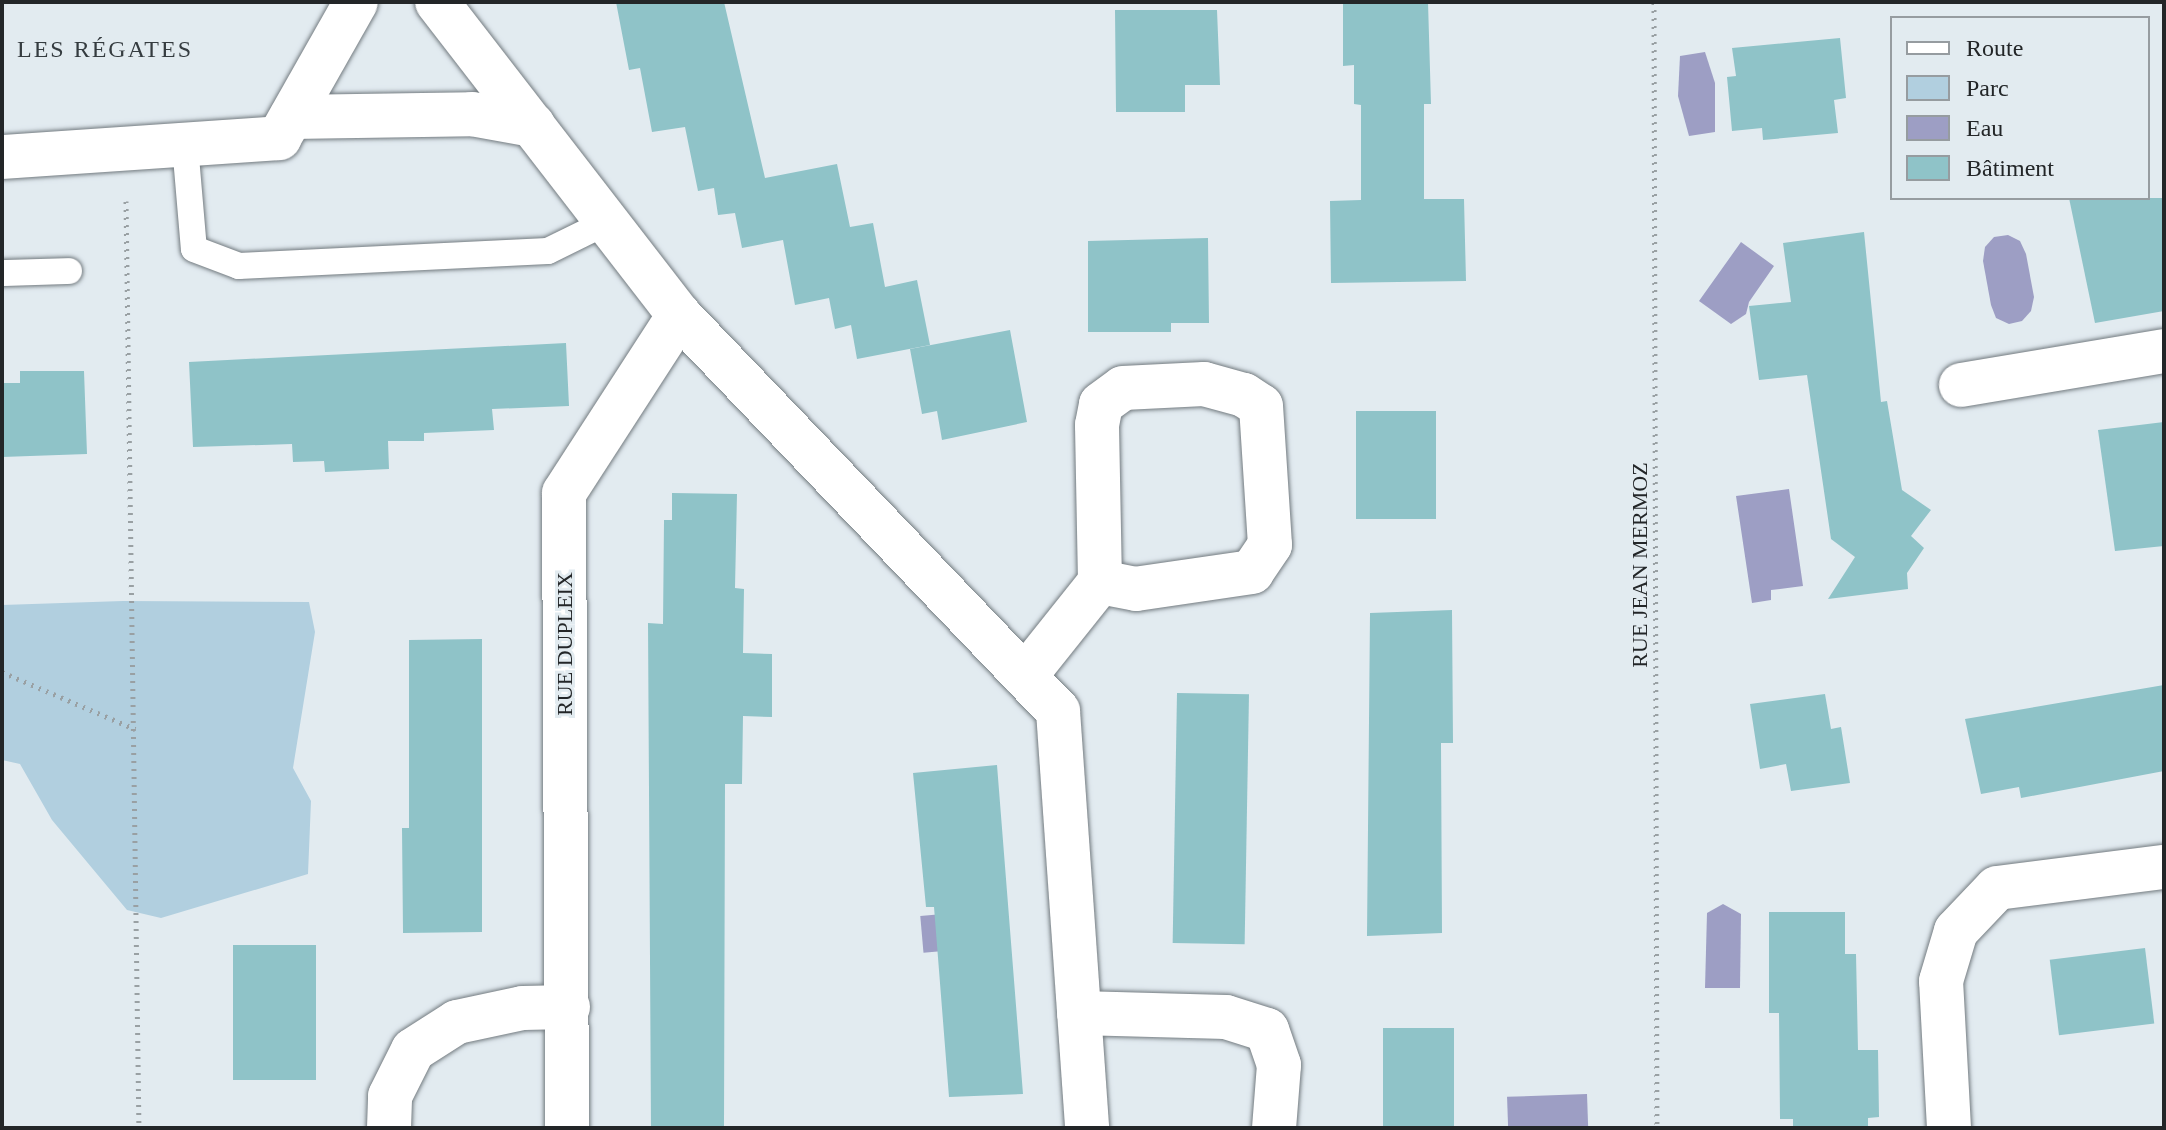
<!DOCTYPE html>
<meta charset="utf-8">
<style>
body{margin:0}
#map{position:relative;width:2166px;height:1130px;overflow:hidden;background:#e2ebf0;font-family:Georgia,serif}
div>[style]{position:absolute}
[style*='--x']{left:calc(var(--x)*1px);top:calc(var(--y)*1px);width:calc(var(--w)*1px);rotate:calc(var(--a)*1deg)}
.green>*{inset:0;background:#b1cfdf}
.water>*{inset:0;background:#9d9ec4;transform-origin:0 0}
.building>*{inset:0;background:#8fc3c8;transform-origin:0 0}
.path>*{height:5px;margin-top:-2.5px;transform-origin:0;background:repeating-linear-gradient(90deg,#99a0a3 0 2px,transparent 0 8px)}
.roads{filter:drop-shadow(0 0 2px #737b80) drop-shadow(0 0 2px #737b80)}
.service>*{height:26px;margin:-13px;padding:0 13px;transform-origin:13px;border-radius:13px;background:#fff}
.minor>*{height:44px;margin:-22px;padding:0 22px;transform-origin:22px;border-radius:22px;background:#fff}
span{translate:-50% -50%;white-space:nowrap;text-align:center;line-height:1.15;-webkit-text-stroke:6px #e2ebf0;paint-order:stroke}
.street-label{font-size:22px;color:#232628}
.neighbourhood-label{font-size:24px;color:#353c40;letter-spacing:2px}
.frame{position:absolute;inset:0;border:4px solid #232628;pointer-events:none}
.legend{position:absolute;left:1890px;top:16px;width:260px;height:184px;box-sizing:border-box;background:#e2ebf0;border:2px solid #969ca0;margin:0;padding:10px 14px;list-style:none;font-size:24px;color:#232628}
.legend li{display:flex;align-items:center;gap:16px;height:40px}
.legend b{width:40px;border:2px solid #969ca0}
</style>
<div id="map">
<div class="green">
<div style="clip-path:polygon(123px 601px,309px 602px,315px 632px,293px 768px,311px 801px,308px 874px,161px 918px,127px 910px,52px 820px,20px 764px,2px 760px,2px 605px)"></div>
</div>
<div class="water">
<div style="clip-path:polygon(1705px 52px,1715px 83px,1715px 132px,1689px 136px,1678px 96px,1680px 56px)"></div>
<div style="clip-path:polygon(2008px 235px,2020px 241px,2026px 254px,2034px 297px,2031px 311px,2022px 321px,2009px 324px,1996px 318px,1991px 305px,1983px 261px,1985px 247px,1994px 237px)"></div>
<div style="clip-path:polygon(1741px 242px,1774px 266px,1749px 302px,1746px 314px,1731px 324px,1699px 301px)"></div>
<div style="clip-path:polygon(1789px 489px,1803px 586px,1771px 590px,1771px 600px,1752px 603px,1736px 496px)"></div>
<div style="clip-path:polygon(1723px 904px,1741px 914px,1740px 988px,1705px 988px,1707px 913px)"></div>
<div style="left:988px;top:910px;width:37px;height:68px;rotate:85deg"></div>
<div style="left:1587px;top:1094px;width:34px;height:80px;rotate:88deg"></div>
</div>
<div class="building">
<div style="clip-path:polygon(616px 2px,724px 2px,765px 178px,837px 164px,850px 227px,873px 223px,885px 287px,917px 280px,930px 345px,857px 359px,851px 325px,835px 329px,829px 298px,795px 305px,783px 240px,742px 248px,735px 213px,718px 215px,714px 188px,698px 191px,685px 127px,652px 132px,640px 68px,629px 70px)"></div>
<div style="clip-path:polygon(1343px 2px,1428px 2px,1431px 104px,1424px 104px,1424px 199px,1464px 199px,1466px 281px,1331px 283px,1330px 201px,1361px 200px,1361px 105px,1354px 104px,1354px 65px,1343px 66px)"></div>
<div style="clip-path:polygon(1115px 10px,1217px 10px,1220px 85px,1185px 85px,1185px 112px,1116px 112px)"></div>
<div style="clip-path:polygon(1840px 38px,1846px 98px,1834px 100px,1838px 133px,1763px 140px,1762px 128px,1732px 131px,1727px 77px,1736px 76px,1732px 48px)"></div>
<div style="clip-path:polygon(2069px 198px,2164px 198px,2164px 311px,2095px 323px)"></div>
<div style="clip-path:polygon(1864px 232px,1881px 402px,1887px 401px,1902px 490px,1931px 510px,1911px 536px,1924px 548px,1907px 573px,1908px 589px,1828px 599px,1855px 557px,1831px 539px,1807px 375px,1759px 380px,1749px 306px,1791px 302px,1783px 243px)"></div>
<div style="clip-path:polygon(1208px 238px,1209px 323px,1171px 323px,1171px 332px,1088px 332px,1088px 241px)"></div>
<div style="clip-path:polygon(1010px 330px,1027px 422px,942px 440px,937px 411px,922px 414px,910px 349px)"></div>
<div style="clip-path:polygon(566px 343px,569px 406px,492px 409px,494px 430px,424px 433px,424px 441px,388px 441px,389px 469px,325px 472px,324px 461px,293px 462px,292px 444px,193px 447px,189px 362px)"></div>
<div style="clip-path:polygon(20px 371px,84px 371px,87px 454px,2px 457px,2px 383px,20px 383px)"></div>
<div style="left:1356px;top:411px;width:80px;height:108px"></div>
<div style="clip-path:polygon(2164px 422px,2164px 546px,2115px 551px,2098px 430px)"></div>
<div style="clip-path:polygon(672px 493px,737px 494px,735px 588px,744px 589px,743px 653px,772px 654px,772px 717px,743px 716px,742px 784px,725px 784px,724px 1128px,651px 1128px,648px 623px,663px 624px,664px 520px,672px 520px)"></div>
<div style="clip-path:polygon(1452px 610px,1453px 743px,1441px 743px,1442px 933px,1367px 936px,1370px 613px)"></div>
<div style="clip-path:polygon(482px 639px,482px 932px,403px 933px,402px 828px,409px 828px,409px 640px)"></div>
<div style="clip-path:polygon(2164px 685px,2164px 771px,2021px 798px,2019px 787px,1981px 794px,1965px 719px)"></div>
<div style="left:1177px;top:693px;width:72px;height:250px;rotate:1deg"></div>
<div style="clip-path:polygon(1825px 694px,1831px 729px,1841px 727px,1850px 783px,1791px 791px,1786px 764px,1760px 769px,1750px 704px)"></div>
<div style="clip-path:polygon(997px 765px,1023px 1094px,949px 1097px,934px 907px,926px 907px,913px 773px)"></div>
<div style="clip-path:polygon(1769px 912px,1845px 912px,1845px 954px,1856px 954px,1858px 1050px,1878px 1050px,1879px 1117px,1868px 1118px,1868px 1128px,1793px 1128px,1793px 1119px,1780px 1119px,1779px 1013px,1769px 1013px)"></div>
<div style="left:316px;top:945px;width:135px;height:83px;rotate:90deg"></div>
<div style="left:2145px;top:948px;width:76px;height:96px;rotate:83deg"></div>
<div style="left:1383px;top:1028px;width:71px;height:100px"></div>
</div>
<div class="path">
<div style="--x:1654;--y:2;--w:1126;--a:89.85"></div>
<div style="--x:126;--y:201;--w:927;--a:89.2"></div>
<div style="--x:2;--y:672;--w:145;--a:23.2"></div>
</div>
<div class="roads">
<div class="service">
<div style="--x:185;--y:145;--w:104;--a:85.1"></div>
<div style="--x:194;--y:249;--w:48;--a:20.7"></div>
<div style="--x:239;--y:266;--w:309;--a:-2.8"></div>
<div style="--x:548;--y:251;--w:66;--a:-26.2"></div>
<div style="--x:2;--y:273;--w:67;--a:-1.7"></div>
</div>
<div class="minor">
<div style="--x:437;--y:2;--w:396;--a:52.3"></div>
<div style="--x:679;--y:315;--w:548;--a:46.26"></div>
<div style="--x:1058;--y:711;--w:418;--a:86"></div>
<div style="--x:291;--y:117;--w:181;--a:-0.9"></div>
<div style="--x:472;--y:114;--w:62;--a:10.2"></div>
<div style="--x:2;--y:157;--w:278;--a:-3.9"></div>
<div style="--x:279;--y:138;--w:156;--a:-60.5"></div>
<div style="--x:1961;--y:385;--w:206;--a:-9.5"></div>
<div style="--x:1025;--y:676;--w:120;--a:-51.4"></div>
<div style="--x:1100;--y:582;--w:157;--a:-91.1"></div>
<div style="--x:1097;--y:425;--w:21;--a:-79"></div>
<div style="--x:1101;--y:404;--w:27;--a:-36"></div>
<div style="--x:1123;--y:388;--w:81;--a:-2.8"></div>
<div style="--x:1204;--y:384;--w:41;--a:15.4"></div>
<div style="--x:1244;--y:395;--w:20;--a:33"></div>
<div style="--x:1261;--y:406;--w:139;--a:86.3"></div>
<div style="--x:1270;--y:545;--w:32;--a:124"></div>
<div style="--x:1252;--y:572;--w:117;--a:171.7"></div>
<div style="--x:1136;--y:589;--w:37;--a:-169"></div>
<div style="--x:1079;--y:1013;--w:147;--a:1.6"></div>
<div style="--x:1226;--y:1017;--w:43;--a:17.6"></div>
<div style="--x:1267;--y:1030;--w:37;--a:71"></div>
<div style="--x:1279;--y:1065;--w:63;--a:94.5"></div>
<div style="--x:389;--y:1128;--w:32;--a:-88"></div>
<div style="--x:390;--y:1096;--w:51;--a:-63.4"></div>
<div style="--x:413;--y:1050;--w:52;--a:-32.5"></div>
<div style="--x:457;--y:1022;--w:67;--a:-12"></div>
<div style="--x:523;--y:1008;--w:45;--a:-1.3"></div>
<div style="--x:567;--y:1128;--w:635;--a:-90.27"></div>
<div style="--x:564;--y:493;--w:212;--a:-57.1"></div>
<div style="--x:1949;--y:1128;--w:147;--a:-93.1"></div>
<div style="--x:1941;--y:981;--w:52;--a:-73.3"></div>
<div style="--x:1956;--y:931;--w:59;--a:-46.4"></div>
<div style="--x:1997;--y:888;--w:168;--a:-7.2"></div>
</div>
</div>
<div class="street-label">
<span style="left:1640px;top:565px;rotate:-90deg">RUE JEAN MERMOZ</span>
<span style="left:565px;top:644px;rotate:-90deg">RUE DUPLEIX</span>
</div>
<div class="neighbourhood-label">
<span style="left:105px;top:50px">LES RÉGATES</span>
</div>
<div class="frame"></div>
<ul class="legend">
<li><b style="height:10px;background:#fff"></b>Route</li>
<li><b style="height:22px;background:#b1cfdf"></b>Parc</li>
<li><b style="height:22px;background:#9d9ec4"></b>Eau</li>
<li><b style="height:22px;background:#8fc3c8"></b>Bâtiment</li>
</ul>
</div>
